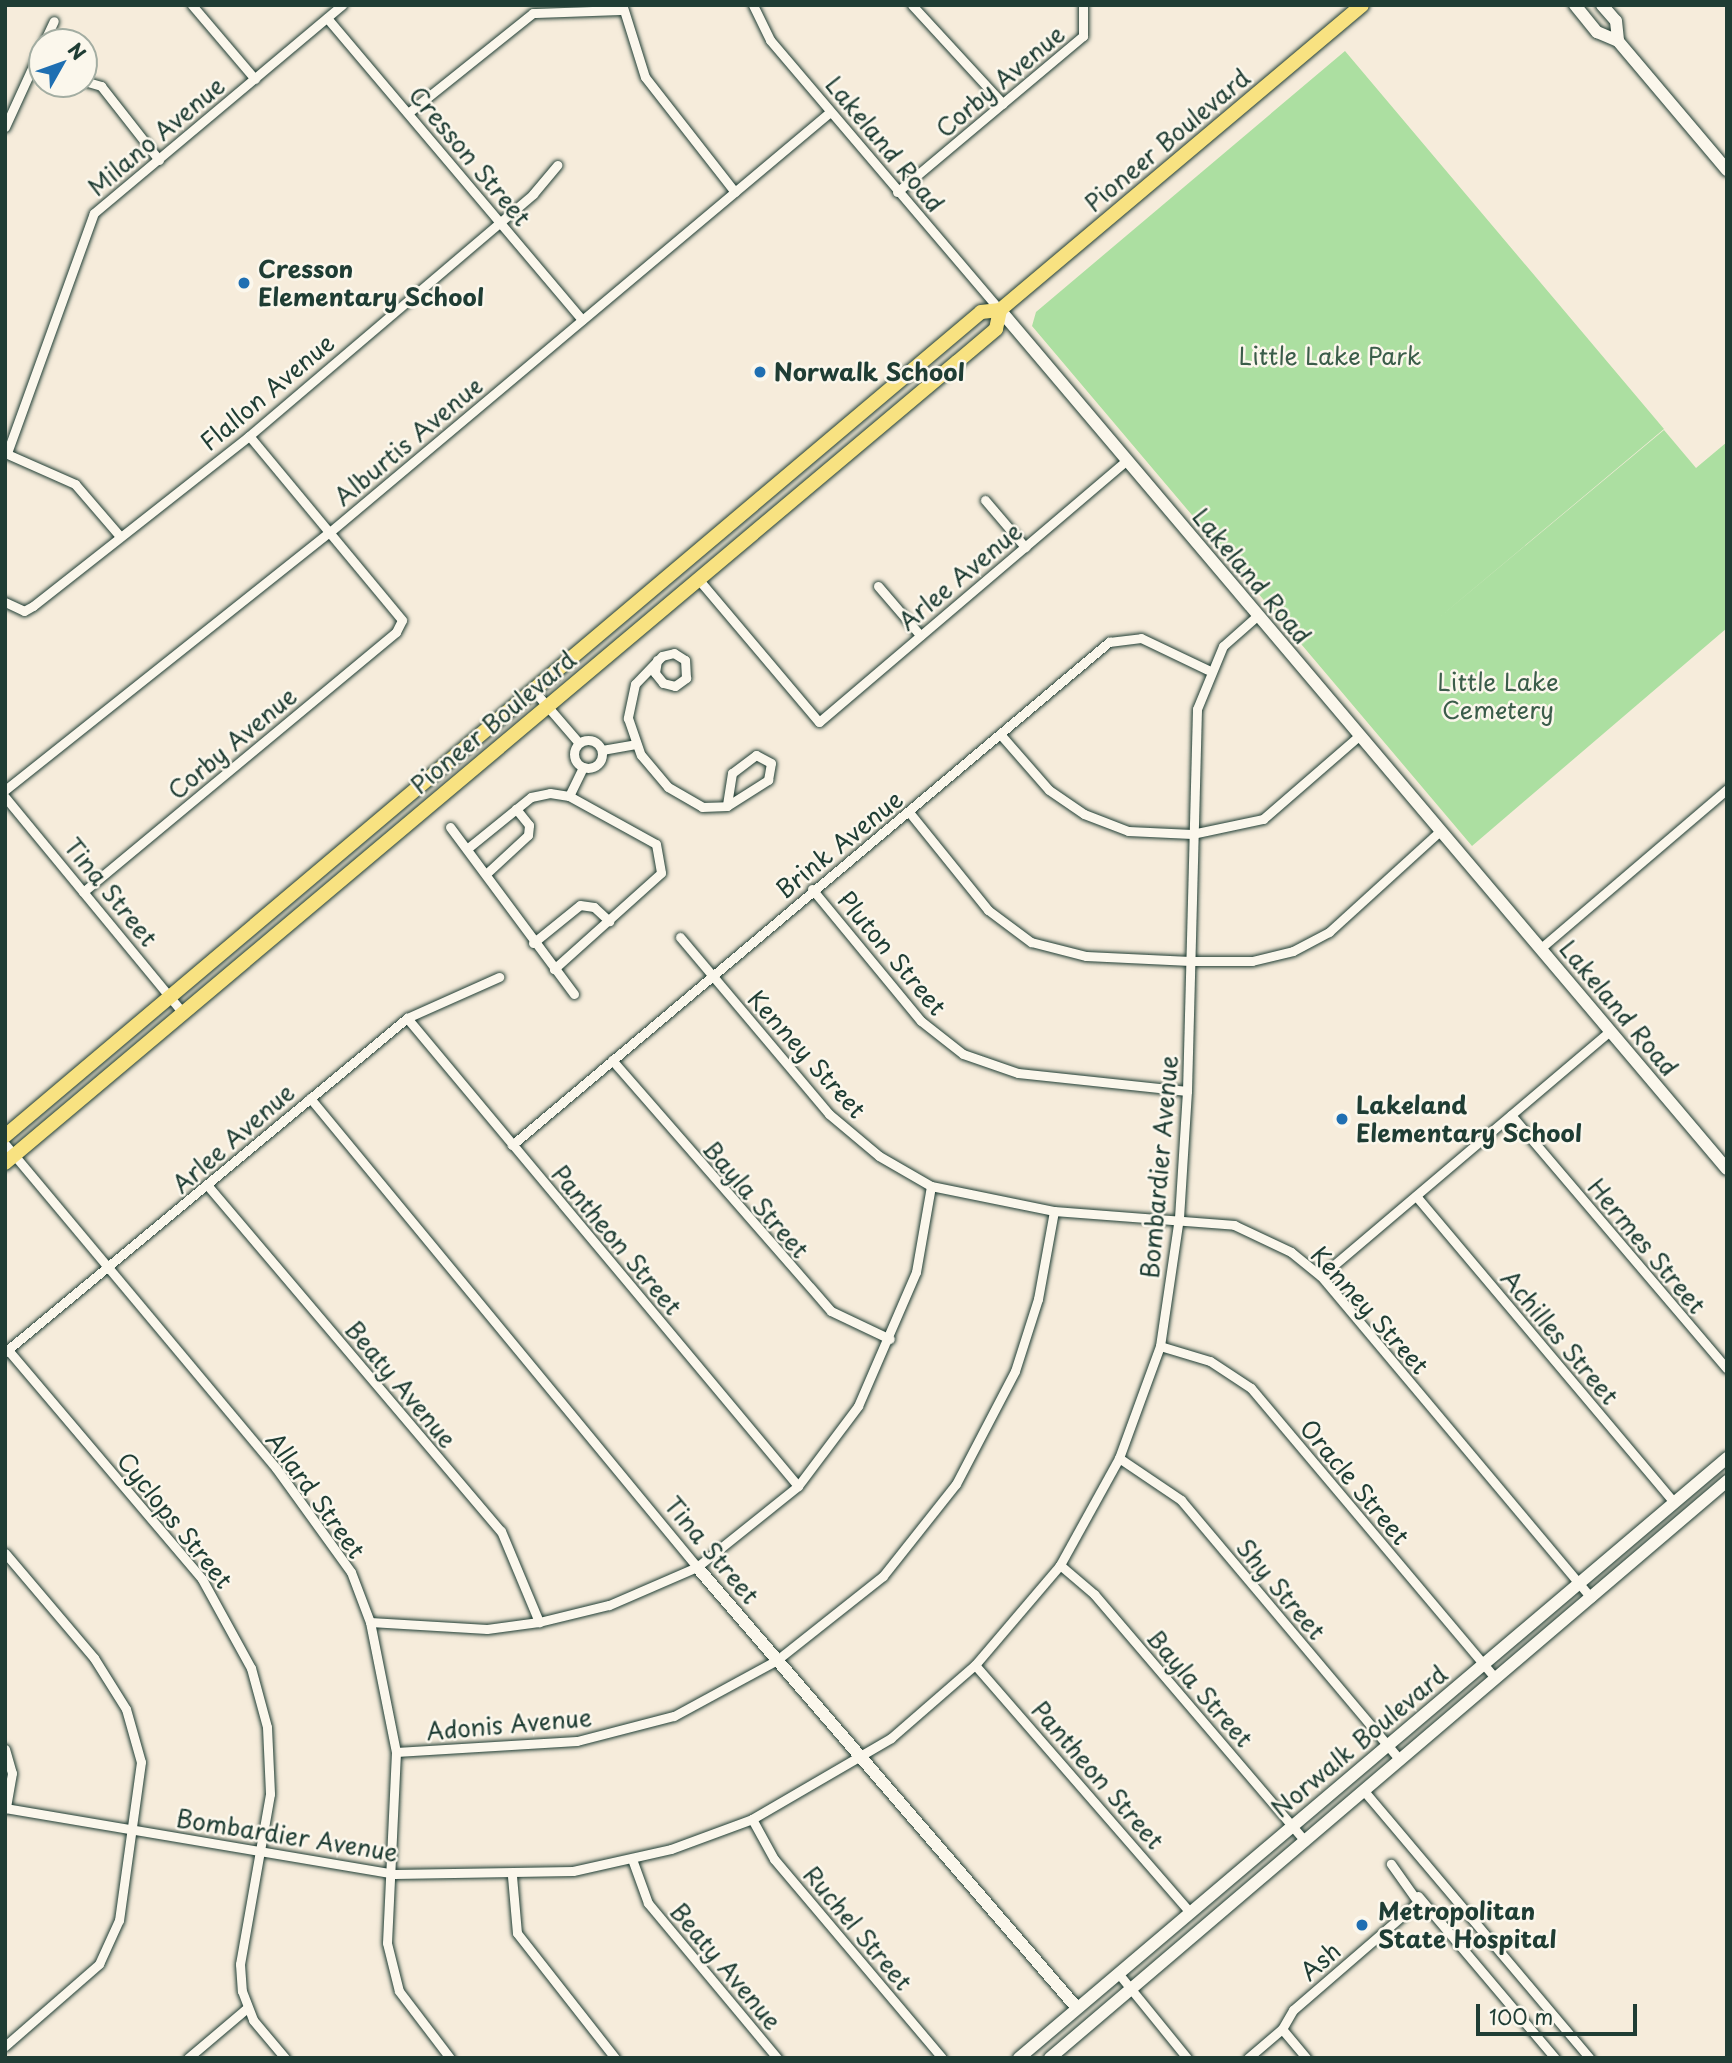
<!DOCTYPE html>
<style>
body{margin:0}
#map{position:relative;width:1732px;height:2063px;overflow:hidden;background:#f6ecdb;font-family:"Playpen Sans",sans-serif}
div>[style]{position:absolute}
[style*='--x']{left:calc(var(--x)*1px);top:calc(var(--y)*1px);width:calc(var(--w)*1px);rotate:calc(var(--a)*1deg)}
.green>*{inset:0;background:#acdfa1}
.roads{filter:drop-shadow(0 0 2px #1f3d34) drop-shadow(0 0 2px #1f3d34)}
.street>*{height:9px;margin:-4.5px;padding:0 4.5px;transform-origin:4.5px;border-radius:4.5px;background:#fbf7ec}
.street>.ring{margin:-4.5px;padding:0;box-sizing:content-box;background:none;border:9px solid #fbf7ec;border-radius:50%}
.secondary>*{height:12px;margin:-6px;padding:0 6px;transform-origin:6px;border-radius:6px;background:#fbf7ec}
.primary>*{height:14px;margin:-7px;padding:0 7px;transform-origin:7px;border-radius:7px;background:#f8e281}
.dots>*{width:19px;height:19px;translate:-50% -50%;box-sizing:border-box;border:4px solid #fbf7ec;border-radius:50%}
span{translate:-50% -50%;white-space:nowrap;text-align:center;line-height:1.15;-webkit-text-stroke:5px #fbf7ec;paint-order:stroke}
.street-label{font-size:24px;color:#1f3d34}
.poi-label{font-size:24px;color:#1f3d34;font-weight:700}
.left{translate:0 -50%;text-align:left}
.park-label{font-size:24px;color:#3b5d4a}
.frame{position:absolute;inset:0;border:7px solid #1f3d34;pointer-events:none}
.north{position:absolute;left:28px;top:28px;width:70px;height:70px;box-sizing:border-box;background:#fbf7ec;border:2px solid #a3ada2;border-radius:50%;rotate:50deg;font-size:19px;font-weight:700;line-height:28px;text-align:center;color:#1f3d34}
.north::after{content:'';display:block;margin:auto;width:24px;height:32px;background:#1f6fb2;clip-path:polygon(50% 0,100% 100%,50% 72%,0 100%)}
.scale{position:absolute;left:1476px;top:2004px;width:161px;height:32px;box-sizing:border-box;border:4px solid #1f3d34;border-top:0;padding-left:9px;font-size:21px;line-height:24px;white-space:nowrap;color:#1f3d34;-webkit-text-stroke:5px #fbf7ec;paint-order:stroke}
</style>
<div id="map">
<div class="green">
<div style="clip-path:polygon(1345px 51px,1664px 429px,1429px 626px,1664px 430px,1696px 468px,1727px 442px,1727px 628px,1472px 846px,1032px 326px,1036px 312px)"></div>
</div>
<div class="roads">
<div class="street">
<div style="--x:192;--y:5;--w:97;--a:49.6"></div>
<div style="--x:753;--y:5;--w:39;--a:64"></div>
<div style="--x:770;--y:40;--w:355;--a:49.6"></div>
<div style="--x:912;--y:5;--w:134;--a:47.4"></div>
<div style="--x:623;--y:7;--w:73;--a:72.6"></div>
<div style="--x:645;--y:77;--w:146;--a:52"></div>
<div style="--x:327;--y:18;--w:395;--a:49.8"></div>
<div style="--x:44;--y:42;--w:23;--a:-65"></div>
<div style="--x:84;--y:81;--w:18;--a:16"></div>
<div style="--x:101;--y:86;--w:94;--a:51.9"></div>
<div style="--x:408;--y:113;--w:160;--a:-38.7"></div>
<div style="--x:533;--y:13;--w:90;--a:-1.9"></div>
<div style="--x:5;--y:127;--w:89;--a:-65.4"></div>
<div style="--x:897;--y:192;--w:243;--a:-40"></div>
<div style="--x:1083;--y:36;--w:31;--a:-90"></div>
<div style="--x:5;--y:453;--w:77;--a:23.9"></div>
<div style="--x:75;--y:484;--w:66;--a:49.3"></div>
<div style="--x:7;--y:453;--w:255;--a:-70.1"></div>
<div style="--x:94;--y:213;--w:324;--a:-40"></div>
<div style="--x:985;--y:500;--w:62;--a:49.6"></div>
<div style="--x:699;--y:580;--w:186;--a:49.8"></div>
<div style="--x:819;--y:722;--w:403;--a:-40.4"></div>
<div style="--x:878;--y:586;--w:65;--a:49.4"></div>
<div style="--x:5;--y:602;--w:21;--a:25"></div>
<div style="--x:24;--y:611;--w:10;--a:-29"></div>
<div style="--x:33;--y:606;--w:275;--a:-38.2"></div>
<div style="--x:249;--y:436;--w:373;--a:-40.4"></div>
<div style="--x:533;--y:194;--w:38;--a:-50"></div>
<div style="--x:657;--y:660;--w:13;--a:99"></div>
<div style="--x:655;--y:673;--w:13;--a:51"></div>
<div style="--x:663;--y:683;--w:12;--a:14"></div>
<div style="--x:675;--y:686;--w:14;--a:-36"></div>
<div style="--x:686;--y:678;--w:18;--a:-93"></div>
<div style="--x:685;--y:660;--w:13;--a:-148"></div>
<div style="--x:674;--y:653;--w:12;--a:166"></div>
<div style="--x:662;--y:656;--w:39;--a:134"></div>
<div style="--x:635;--y:684;--w:35;--a:102"></div>
<div style="--x:628;--y:718;--w:39;--a:71"></div>
<div style="--x:641;--y:755;--w:42;--a:49.8"></div>
<div style="--x:668;--y:787;--w:39;--a:30"></div>
<div style="--x:702;--y:807;--w:25;--a:-2"></div>
<div style="--x:727;--y:806;--w:49;--a:-32.4"></div>
<div style="--x:768;--y:780;--w:17;--a:-80"></div>
<div style="--x:771;--y:763;--w:17;--a:-152"></div>
<div style="--x:756;--y:755;--w:30;--a:143"></div>
<div style="--x:732;--y:773;--w:33;--a:99"></div>
<div style="--x:535;--y:692;--w:67;--a:49.2"></div>
<div style="--x:1000;--y:734;--w:74;--a:48.8"></div>
<div style="--x:1049;--y:790;--w:42;--a:34.4"></div>
<div style="--x:1084;--y:814;--w:47;--a:21.1"></div>
<div style="--x:1128;--y:831;--w:64;--a:2.7"></div>
<div style="--x:1192;--y:834;--w:73;--a:-11.9"></div>
<div style="--x:1263;--y:819;--w:128;--a:-40.9"></div>
<div class="ring" style="left:574px;top:740px;width:19px;height:19px"></div>
<div style="--x:602;--y:750;--w:34;--a:-10"></div>
<div style="--x:5;--y:790;--w:416;--a:-38.5"></div>
<div style="--x:331;--y:531;--w:652;--a:-40.02"></div>
<div style="--x:569;--y:796;--w:32;--a:-64"></div>
<div style="--x:5;--y:797;--w:281;--a:50.5"></div>
<div style="--x:909;--y:812;--w:126;--a:51.1"></div>
<div style="--x:988;--y:910;--w:54;--a:36.7"></div>
<div style="--x:1031;--y:942;--w:57;--a:14.3"></div>
<div style="--x:1086;--y:956;--w:104;--a:2.8"></div>
<div style="--x:1190;--y:961;--w:62;--a:0"></div>
<div style="--x:1252;--y:961;--w:42;--a:-13.7"></div>
<div style="--x:1293;--y:951;--w:41;--a:-27.8"></div>
<div style="--x:1329;--y:932;--w:150;--a:-42.3"></div>
<div style="--x:450;--y:827;--w:208;--a:53.4"></div>
<div style="--x:468;--y:848;--w:81;--a:-39"></div>
<div style="--x:531;--y:797;--w:19;--a:-12"></div>
<div style="--x:550;--y:793;--w:19;--a:9"></div>
<div style="--x:569;--y:796;--w:99;--a:28.9"></div>
<div style="--x:656;--y:844;--w:29;--a:80"></div>
<div style="--x:661;--y:873;--w:144;--a:138.1"></div>
<div style="--x:487;--y:873;--w:56;--a:-42.8"></div>
<div style="--x:528;--y:835;--w:10;--a:-84"></div>
<div style="--x:529;--y:825;--w:21;--a:-129"></div>
<div style="--x:812;--y:889;--w:171;--a:50.5"></div>
<div style="--x:921;--y:1021;--w:53;--a:38.2"></div>
<div style="--x:963;--y:1054;--w:58;--a:19.1"></div>
<div style="--x:1018;--y:1073;--w:170;--a:6.1"></div>
<div style="--x:83;--y:892;--w:407;--a:-39.7"></div>
<div style="--x:396;--y:632;--w:13;--a:-63"></div>
<div style="--x:402;--y:620;--w:239;--a:-129.7"></div>
<div style="--x:680;--y:937;--w:231;--a:49.9"></div>
<div style="--x:829;--y:1114;--w:65;--a:40"></div>
<div style="--x:879;--y:1156;--w:60;--a:30"></div>
<div style="--x:931;--y:1186;--w:126;--a:11.5"></div>
<div style="--x:1054;--y:1211;--w:181;--a:4.4"></div>
<div style="--x:1234;--y:1225;--w:63;--a:25.3"></div>
<div style="--x:1291;--y:1252;--w:38;--a:39"></div>
<div style="--x:1321;--y:1276;--w:420;--a:50"></div>
<div style="--x:533;--y:943;--w:60;--a:-39"></div>
<div style="--x:580;--y:905;--w:14;--a:8"></div>
<div style="--x:594;--y:907;--w:21;--a:43"></div>
<div style="--x:1541;--y:948;--w:245;--a:-40.5"></div>
<div style="--x:407;--y:1018;--w:610;--a:50.12"></div>
<div style="--x:612;--y:1060;--w:333;--a:48.9"></div>
<div style="--x:831;--y:1311;--w:65;--a:25.4"></div>
<div style="--x:310;--y:1098;--w:608;--a:50.47"></div>
<div style="--x:1511;--y:1115;--w:333;--a:49.6"></div>
<div style="--x:5;--y:1144;--w:422;--a:50.1"></div>
<div style="--x:276;--y:1468;--w:128;--a:54.2"></div>
<div style="--x:351;--y:1572;--w:53;--a:69.2"></div>
<div style="--x:370;--y:1622;--w:133;--a:78.7"></div>
<div style="--x:396;--y:1752;--w:191;--a:92.7"></div>
<div style="--x:387;--y:1943;--w:49;--a:76"></div>
<div style="--x:399;--y:1991;--w:84;--a:52.7"></div>
<div style="--x:512;--y:1145;--w:781;--a:-40.12"></div>
<div style="--x:1109;--y:642;--w:32;--a:-7"></div>
<div style="--x:1141;--y:638;--w:74;--a:25.5"></div>
<div style="--x:208;--y:1186;--w:453;--a:49.7"></div>
<div style="--x:501;--y:1531;--w:99;--a:67.3"></div>
<div style="--x:1416;--y:1196;--w:400;--a:49.9"></div>
<div style="--x:1321;--y:1276;--w:379;--a:-40.3"></div>
<div style="--x:1160;--y:1346;--w:52;--a:16.7"></div>
<div style="--x:1210;--y:1361;--w:49;--a:33.4"></div>
<div style="--x:1251;--y:1388;--w:379;--a:49.9"></div>
<div style="--x:8;--y:1350;--w:300;--a:49.7"></div>
<div style="--x:202;--y:1579;--w:102;--a:61.2"></div>
<div style="--x:251;--y:1668;--w:61;--a:74.8"></div>
<div style="--x:267;--y:1727;--w:67;--a:87.4"></div>
<div style="--x:270;--y:1794;--w:173;--a:100"></div>
<div style="--x:240;--y:1964;--w:27;--a:86"></div>
<div style="--x:242;--y:1991;--w:31;--a:69"></div>
<div style="--x:253;--y:2020;--w:50;--a:49.9"></div>
<div style="--x:5;--y:1352;--w:523;--a:-39.72"></div>
<div style="--x:407;--y:1018;--w:101;--a:-24"></div>
<div style="--x:1119;--y:1458;--w:75;--a:34.1"></div>
<div style="--x:1181;--y:1500;--w:340;--a:49.9"></div>
<div style="--x:5;--y:1553;--w:138;--a:49.7"></div>
<div style="--x:94;--y:1658;--w:60;--a:57.9"></div>
<div style="--x:126;--y:1709;--w:55;--a:74.2"></div>
<div style="--x:141;--y:1762;--w:160;--a:97.9"></div>
<div style="--x:119;--y:1920;--w:48;--a:114.4"></div>
<div style="--x:99;--y:1964;--w:125;--a:138.9"></div>
<div style="--x:1060;--y:1565;--w:45;--a:40.5"></div>
<div style="--x:1094;--y:1594;--w:325;--a:49.5"></div>
<div style="--x:370;--y:1622;--w:117;--a:3.4"></div>
<div style="--x:487;--y:1629;--w:52;--a:-7.7"></div>
<div style="--x:539;--y:1622;--w:72;--a:-13.7"></div>
<div style="--x:609;--y:1605;--w:96;--a:-23.4"></div>
<div style="--x:697;--y:1567;--w:129;--a:-38.7"></div>
<div style="--x:798;--y:1486;--w:100;--a:-53.1"></div>
<div style="--x:858;--y:1406;--w:146;--a:-66.6"></div>
<div style="--x:916;--y:1272;--w:87;--a:-80.1"></div>
<div style="--x:975;--y:1665;--w:327;--a:49"></div>
<div style="--x:5;--y:1749;--w:25;--a:74"></div>
<div style="--x:12;--y:1773;--w:36;--a:100"></div>
<div style="--x:396;--y:1752;--w:181;--a:-3.5"></div>
<div style="--x:577;--y:1741;--w:100;--a:-14.5"></div>
<div style="--x:674;--y:1716;--w:117;--a:-28.5"></div>
<div style="--x:777;--y:1660;--w:135;--a:-38.4"></div>
<div style="--x:883;--y:1576;--w:117;--a:-51.6"></div>
<div style="--x:956;--y:1484;--w:127;--a:-62.4"></div>
<div style="--x:1015;--y:1371;--w:76;--a:-72.3"></div>
<div style="--x:1038;--y:1299;--w:89;--a:-79.7"></div>
<div style="--x:1364;--y:1791;--w:350;--a:49.8"></div>
<div style="--x:5;--y:1808;--w:395;--a:9.6"></div>
<div style="--x:394;--y:1874;--w:179;--a:-1"></div>
<div style="--x:573;--y:1871;--w:100;--a:-12.7"></div>
<div style="--x:671;--y:1849;--w:86;--a:-20.3"></div>
<div style="--x:752;--y:1819;--w:161;--a:-30.2"></div>
<div style="--x:891;--y:1738;--w:111;--a:-41"></div>
<div style="--x:975;--y:1665;--w:131;--a:-49.6"></div>
<div style="--x:1060;--y:1565;--w:122;--a:-61.1"></div>
<div style="--x:1119;--y:1458;--w:119;--a:-69.9"></div>
<div style="--x:1160;--y:1346;--w:129;--a:-81.6"></div>
<div style="--x:1179;--y:1218;--w:127;--a:-86.4"></div>
<div style="--x:1187;--y:1091;--w:382;--a:-88.5"></div>
<div style="--x:1197;--y:709;--w:68;--a:-67.6"></div>
<div style="--x:1223;--y:646;--w:47;--a:-41.5"></div>
<div style="--x:752;--y:1819;--w:46;--a:61.2"></div>
<div style="--x:774;--y:1859;--w:260;--a:49.8"></div>
<div style="--x:632;--y:1859;--w:47;--a:70"></div>
<div style="--x:648;--y:1903;--w:202;--a:50.2"></div>
<div style="--x:512;--y:1876;--w:57;--a:85"></div>
<div style="--x:517;--y:1933;--w:159;--a:51.9"></div>
<div style="--x:1418;--y:1896;--w:212;--a:49.8"></div>
<div style="--x:1118;--y:1973;--w:109;--a:50.9"></div>
<div style="--x:1282;--y:2029;--w:38;--a:50"></div>
<div style="--x:188;--y:2058;--w:77;--a:-40.3"></div>
<div style="--x:1248;--y:2058;--w:45;--a:-40.5"></div>
<div style="--x:1282;--y:2029;--w:22;--a:-60"></div>
<div style="--x:1293;--y:2010;--w:165;--a:-40.8"></div>
<div style="--x:1418;--y:1902;--w:47;--a:-125.4"></div>
</div>
<div class="secondary">
<div style="--x:1575;--y:5;--w:35;--a:51"></div>
<div style="--x:1597;--y:32;--w:23;--a:23"></div>
<div style="--x:1618;--y:41;--w:169;--a:49.8"></div>
<div style="--x:1602;--y:5;--w:21;--a:49"></div>
<div style="--x:1616;--y:21;--w:20;--a:84"></div>
<div style="--x:1000;--y:310;--w:1125;--a:49.76"></div>
<div style="--x:697;--y:1567;--w:582;--a:49.25"></div>
<div style="--x:1019;--y:2058;--w:928;--a:-40.28"></div>
<div style="--x:1050;--y:2058;--w:890;--a:-40.44"></div>
</div>
<div class="primary">
<div style="--x:5;--y:1136;--w:1277;--a:-40.17"></div>
<div style="--x:981;--y:312;--w:19;--a:-6"></div>
<div style="--x:1000;--y:310;--w:473;--a:-40.1"></div>
<div style="--x:5;--y:1163;--w:1244;--a:-40.08"></div>
<div style="--x:957;--y:362;--w:51;--a:-40.2"></div>
<div style="--x:996;--y:329;--w:19;--a:-78"></div>
</div>
</div>
<div class="dots">
<div style="left:244px;top:283px;background:#1f6fb2"></div>
<div style="left:760px;top:372px;background:#1f6fb2"></div>
<div style="left:1342px;top:1119px;background:#1f6fb2"></div>
<div style="left:1362px;top:1925px;background:#1f6fb2"></div>
</div>
<div class="street-label">
<span style="left:1000px;top:81px;rotate:-40deg">Corby Avenue</span>
<span style="left:156px;top:136px;rotate:-40deg">Milano Avenue</span>
<span style="left:1167px;top:140px;rotate:-40deg">Pioneer Boulevard</span>
<span style="left:885px;top:144px;rotate:50deg">Lakeland Road</span>
<span style="left:470px;top:156px;rotate:50deg">Cresson Street</span>
<span style="left:267px;top:392px;rotate:-40deg">Flallon Avenue</span>
<span style="left:408px;top:441px;rotate:-40deg">Alburtis Avenue</span>
<span style="left:960px;top:576px;rotate:-40deg">Arlee Avenue</span>
<span style="left:1252px;top:576px;rotate:50deg">Lakeland Road</span>
<span style="left:493px;top:722px;rotate:-40deg">Pioneer Boulevard</span>
<span style="left:232px;top:743px;rotate:-40deg">Corby Avenue</span>
<span style="left:839px;top:844px;rotate:-39deg">Brink Avenue</span>
<span style="left:111px;top:892px;rotate:51deg">Tina Street</span>
<span style="left:892px;top:953px;rotate:50deg">Pluton Street</span>
<span style="left:1619px;top:1008px;rotate:50deg">Lakeland Road</span>
<span style="left:807px;top:1054px;rotate:48deg">Kenney Street</span>
<span style="left:233px;top:1138px;rotate:-41deg">Arlee Avenue</span>
<span style="left:1159px;top:1167px;rotate:-85deg">Bombardier Avenue</span>
<span style="left:756px;top:1199px;rotate:49deg">Bayla Street</span>
<span style="left:617px;top:1240px;rotate:50deg">Pantheon Street</span>
<span style="left:1647px;top:1246px;rotate:50deg">Hermes Street</span>
<span style="left:1370px;top:1310px;rotate:48deg">Kenney Street</span>
<span style="left:1560px;top:1337px;rotate:50deg">Achilles Street</span>
<span style="left:401px;top:1384px;rotate:50deg">Beaty Avenue</span>
<span style="left:1355px;top:1482px;rotate:50deg">Oracle Street</span>
<span style="left:316px;top:1495px;rotate:54deg">Allard Street</span>
<span style="left:175px;top:1520px;rotate:51deg">Cyclops Street</span>
<span style="left:712px;top:1550px;rotate:50deg">Tina Street</span>
<span style="left:1281px;top:1589px;rotate:50deg">Shy Street</span>
<span style="left:1200px;top:1688px;rotate:49deg">Bayla Street</span>
<span style="left:509px;top:1724px;rotate:-5deg">Adonis Avenue</span>
<span style="left:1359px;top:1741px;rotate:-40deg">Norwalk Boulevard</span>
<span style="left:1098px;top:1775px;rotate:49deg">Pantheon Street</span>
<span style="left:287px;top:1835px;rotate:9deg">Bombardier Avenue</span>
<span style="left:858px;top:1928px;rotate:50deg">Ruchel Street</span>
<span style="left:1320px;top:1961px;rotate:-41deg">Ash</span>
<span style="left:726px;top:1966px;rotate:50deg">Beaty Avenue</span>
</div>
<div class="poi-label">
<span class="left" style="left:258px;top:283px">Cresson<br>Elementary School</span>
<span class="left" style="left:774px;top:372px">Norwalk School</span>
<span class="left" style="left:1356px;top:1119px">Lakeland<br>Elementary School</span>
<span class="left" style="left:1378px;top:1925px">Metropolitan<br>State Hospital</span>
</div>
<div class="park-label">
<span style="left:1330px;top:356px">Little Lake Park</span>
<span style="left:1498px;top:696px">Little Lake<br>Cemetery</span>
</div>
<div class="frame"></div>
<div class="north">N</div>
<div class="scale">100 m</div>
</div>
